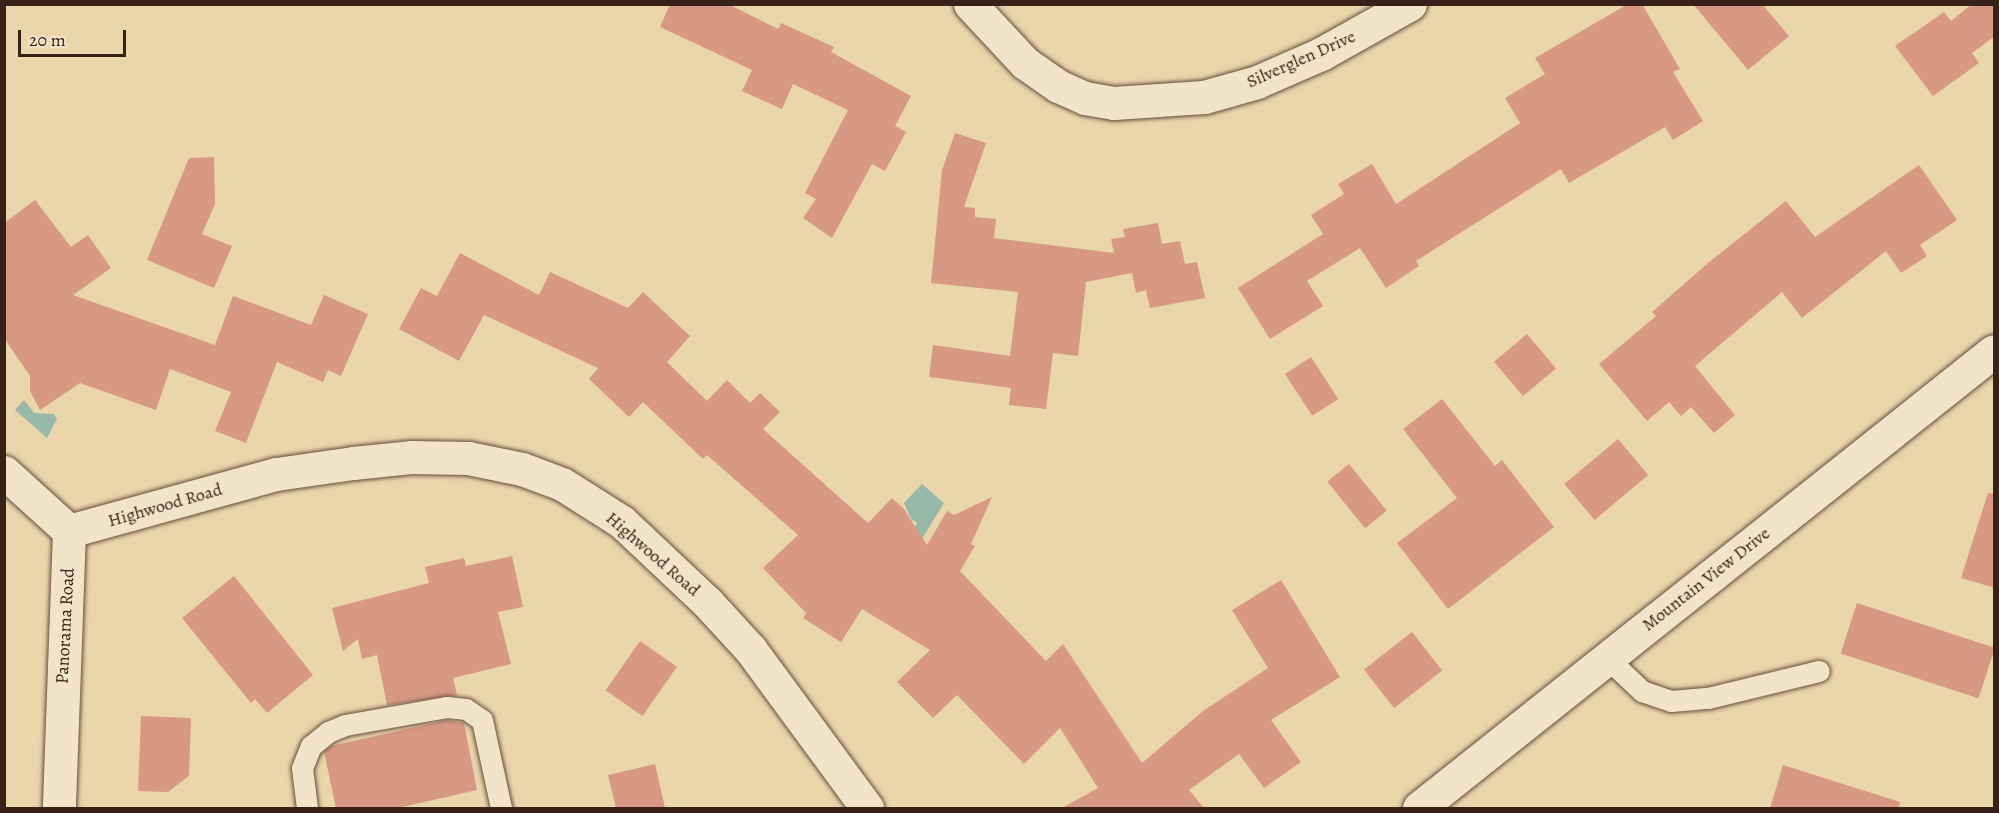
<!DOCTYPE html>
<style>
body{margin:0}
#map{position:relative;width:1999px;height:813px;overflow:hidden;background:#ebd5ab;font-family:Alegreya,serif}
div>[style]{position:absolute}
[style*='--x']{left:calc(var(--x)*1px);top:calc(var(--y)*1px);width:calc(var(--w)*1px);rotate:calc(var(--a)*1deg)}
.water>*{inset:0;background:#98b8aa}
.building>*{inset:0;background:#d79984;transform-origin:0 0}
.roads{filter:drop-shadow(0 0 2px #654e3d) drop-shadow(0 0 2px #654e3d)}
.lane>*{height:21px;margin:-10.5px;padding:0 10.5px;transform-origin:10.5px;border-radius:10.5px;background:#f2e4c8}
.street>*{height:33px;margin:-16.5px;padding:0 16.5px;transform-origin:16.5px;border-radius:16.5px;background:#f2e4c8}
.secondary>*{height:33px;margin:-16.5px;padding:0 16.5px;transform-origin:16.5px;border-radius:16.5px;background:#f2e4c8}
span{translate:-50% -50%;white-space:nowrap;text-align:center;line-height:1.15;-webkit-text-stroke:6px #f2e4c8;paint-order:stroke}
.street-label{font-size:18px;color:#382118}
.frame{position:absolute;inset:0;border:6px solid #382118;pointer-events:none}
.scale{position:absolute;left:18px;top:30px;width:108px;height:27px;box-sizing:border-box;border:3px solid #382118;border-top:0;padding-left:8px;font-size:18px;line-height:21px;white-space:nowrap;color:#382118;-webkit-text-stroke:4px #f2e4c8;paint-order:stroke}
</style>
<div id="map">
<div class="water">
<div style="clip-path:polygon(24px 400px,34px 413px,54px 414px,57px 419px,47px 438px,15px 410px)"></div>
<div style="clip-path:polygon(922px 484px,944px 503px,920px 542px,911px 536px,917px 523px,911px 519px,904px 503px)"></div>
</div>
<div class="building">
<div style="clip-path:polygon(670px 4px,728px 4px,778px 29px,781px 23px,834px 47px,831px 52px,911px 96px,895px 126px,906px 132px,885px 171px,872px 164px,832px 238px,803px 218px,816px 199px,805px 193px,848px 110px,793px 84px,782px 109px,742px 91px,752px 70px,660px 27px)"></div>
<div style="clip-path:polygon(1628px 4px,1642px 4px,1680px 69px,1673px 72px,1703px 121px,1673px 140px,1665px 127px,1569px 183px,1561px 169px,1416px 261px,1419px 266px,1386px 288px,1360px 248px,1307px 281px,1323px 306px,1270px 339px,1238px 288px,1323px 234px,1311px 215px,1344px 194px,1338px 184px,1372px 164px,1396px 204px,1520px 123px,1505px 98px,1545px 74px,1535px 58px)"></div>
<div style="clip-path:polygon(1693px 4px,1762px 4px,1789px 36px,1748px 70px)"></div>
<div style="clip-path:polygon(1972px 4px,1995px 4px,1995px 36px,1972px 53px,1979px 63px,1933px 96px,1895px 46px,1944px 12px,1951px 21px)"></div>
<div style="clip-path:polygon(955px 133px,986px 143px,964px 207px,975px 208px,975px 217px,996px 219px,994px 238px,1114px 253px,1111px 239px,1125px 237px,1123px 229px,1158px 223px,1162px 244px,1180px 241px,1185px 264px,1197px 262px,1205px 298px,1150px 308px,1146px 290px,1136px 293px,1132px 273px,1086px 282px,1078px 356px,1053px 353px,1046px 409px,1009px 405px,1011px 388px,929px 377px,933px 345px,1010px 356px,1018px 292px,931px 283px,942px 170px)"></div>
<div style="clip-path:polygon(214px 157px,215px 204px,202px 234px,232px 246px,214px 288px,147px 260px,189px 158px)"></div>
<div style="clip-path:polygon(1919px 165px,1957px 220px,1920px 245px,1927px 256px,1901px 273px,1886px 251px,1802px 318px,1782px 292px,1695px 366px,1735px 415px,1714px 433px,1691px 407px,1681px 416px,1669px 402px,1647px 421px,1599px 364px,1656px 316px,1652px 312px,1708px 263px,1786px 201px,1815px 237px)"></div>
<div style="clip-path:polygon(35px 200px,71px 247px,88px 235px,111px 268px,73px 295px,215px 345px,233px 296px,311px 325px,324px 295px,368px 314px,341px 376px,328px 370px,323px 382px,277px 362px,246px 443px,215px 431px,231px 392px,170px 369px,156px 410px,80px 383px,40px 410px,30px 391px,30px 376px,4px 338px,4px 223px)"></div>
<div style="clip-path:polygon(460px 253px,539px 295px,550px 272px,628px 308px,643px 292px,690px 336px,667px 362px,707px 401px,727px 380px,750px 403px,760px 393px,780px 412px,763px 429px,868px 523px,892px 498px,904px 509px,927px 545px,947px 511px,954px 515px,992px 497px,971px 544px,975px 546px,960px 571px,1046px 661px,1063px 644px,1142px 763px,1203px 711px,1268px 668px,1232px 610px,1281px 580px,1340px 677px,1271px 720px,1301px 762px,1264px 788px,1239px 754px,1189px 790px,1204px 808px,1062px 808px,1098px 788px,1060px 728px,1024px 764px,957px 695px,933px 718px,897px 682px,930px 650px,862px 609px,841px 642px,803px 618px,806px 613px,763px 568px,798px 535px,707px 455px,703px 459px,643px 402px,629px 417px,589px 379px,598px 368px,484px 315px,459px 361px,399px 329px,421px 288px,437px 296px)"></div>
<div style="left:1527px;top:334px;width:45px;height:43px;rotate:50deg"></div>
<div style="left:1311px;top:357px;width:50px;height:31px;rotate:57deg"></div>
<div style="clip-path:polygon(1442px 399px,1495px 466px,1502px 460px,1554px 527px,1448px 609px,1397px 543px,1457px 498px,1403px 429px)"></div>
<div style="left:1618px;top:439px;width:47px;height:70px;rotate:50deg"></div>
<div style="left:1349px;top:464px;width:60px;height:28px;rotate:51deg"></div>
<div style="clip-path:polygon(1988px 493px,1995px 494px,1995px 588px,1961px 578px)"></div>
<div style="clip-path:polygon(512px 556px,523px 607px,498px 612px,511px 664px,453px 678px,457px 695px,387px 705px,377px 655px,362px 659px,358px 639px,343px 651px,332px 608px,429px 583px,425px 567px,464px 558px,466px 566px)"></div>
<div style="clip-path:polygon(234px 576px,313px 675px,267px 713px,255px 699px,251px 703px,182px 618px)"></div>
<div style="left:1857px;top:603px;width:145px;height:53px;rotate:18deg"></div>
<div style="left:1412px;top:632px;width:49px;height:61px;rotate:52deg"></div>
<div style="left:640px;top:641px;width:45px;height:60px;rotate:35deg"></div>
<div style="clip-path:polygon(141px 716px,191px 718px,189px 776px,168px 792px,138px 791px)"></div>
<div style="clip-path:polygon(447px 720px,464px 723px,477px 790px,398px 808px,336px 808px,324px 752px,331px 746px)"></div>
<div style="clip-path:polygon(655px 764px,665px 808px,616px 808px,608px 775px)"></div>
<div style="clip-path:polygon(1783px 765px,1900px 802px,1899px 808px,1770px 808px)"></div>
</div>
<div class="roads">
<div class="lane">
<div style="--x:1606;--y:657;--w:50;--a:43.4"></div>
<div style="--x:1642;--y:691;--w:31;--a:19"></div>
<div style="--x:1671;--y:701;--w:37;--a:-5"></div>
<div style="--x:1708;--y:698;--w:114;--a:-13.7"></div>
<div style="--x:307;--y:808;--w:40;--a:-97.1"></div>
<div style="--x:302;--y:768;--w:24;--a:-68"></div>
<div style="--x:311;--y:746;--w:22;--a:-39"></div>
<div style="--x:328;--y:732;--w:18;--a:-22"></div>
<div style="--x:345;--y:725;--w:104;--a:-10"></div>
<div style="--x:447;--y:707;--w:19;--a:6"></div>
<div style="--x:466;--y:709;--w:19;--a:35"></div>
<div style="--x:482;--y:720;--w:90;--a:77.8"></div>
</div>
<div class="street">
<div style="--x:4;--y:472;--w:88;--a:42.2"></div>
<div style="--x:69;--y:531;--w:277;--a:92.1"></div>
<div style="--x:69;--y:531;--w:215;--a:-15.4"></div>
<div style="--x:276;--y:474;--w:78;--a:-8.1"></div>
<div style="--x:353;--y:463;--w:58;--a:-5.9"></div>
<div style="--x:411;--y:457;--w:57;--a:1"></div>
<div style="--x:468;--y:458;--w:55;--a:11.5"></div>
<div style="--x:522;--y:469;--w:43;--a:20.6"></div>
<div style="--x:562;--y:484;--w:71;--a:32.3"></div>
<div style="--x:622;--y:522;--w:117;--a:43.3"></div>
<div style="--x:707;--y:602;--w:65;--a:47.5"></div>
<div style="--x:751;--y:650;--w:196;--a:53.7"></div>
<div style="--x:1419;--y:808;--w:734;--a:-38.48"></div>
</div>
<div class="secondary">
<div style="--x:970;--y:4;--w:81;--a:47"></div>
<div style="--x:1025;--y:63;--w:40;--a:34.9"></div>
<div style="--x:1058;--y:86;--w:30;--a:24"></div>
<div style="--x:1085;--y:98;--w:29;--a:10"></div>
<div style="--x:1114;--y:103;--w:90;--a:-3.8"></div>
<div style="--x:1204;--y:97;--w:55;--a:-15.8"></div>
<div style="--x:1257;--y:82;--w:70;--a:-23.6"></div>
<div style="--x:1321;--y:54;--w:102;--a:-29.3"></div>
</div>
</div>
<div class="street-label">
<span style="left:1301px;top:59px;rotate:-24deg">Silverglen Drive</span>
<span style="left:165px;top:505px;rotate:-16deg">Highwood Road</span>
<span style="left:653px;top:554px;rotate:41deg">Highwood Road</span>
<span style="left:1706px;top:579px;rotate:-38deg">Mountain View Drive</span>
<span style="left:65px;top:626px;rotate:-87deg">Panorama Road</span>
</div>
<div class="frame"></div>
<div class="scale">20 m</div>
</div>
